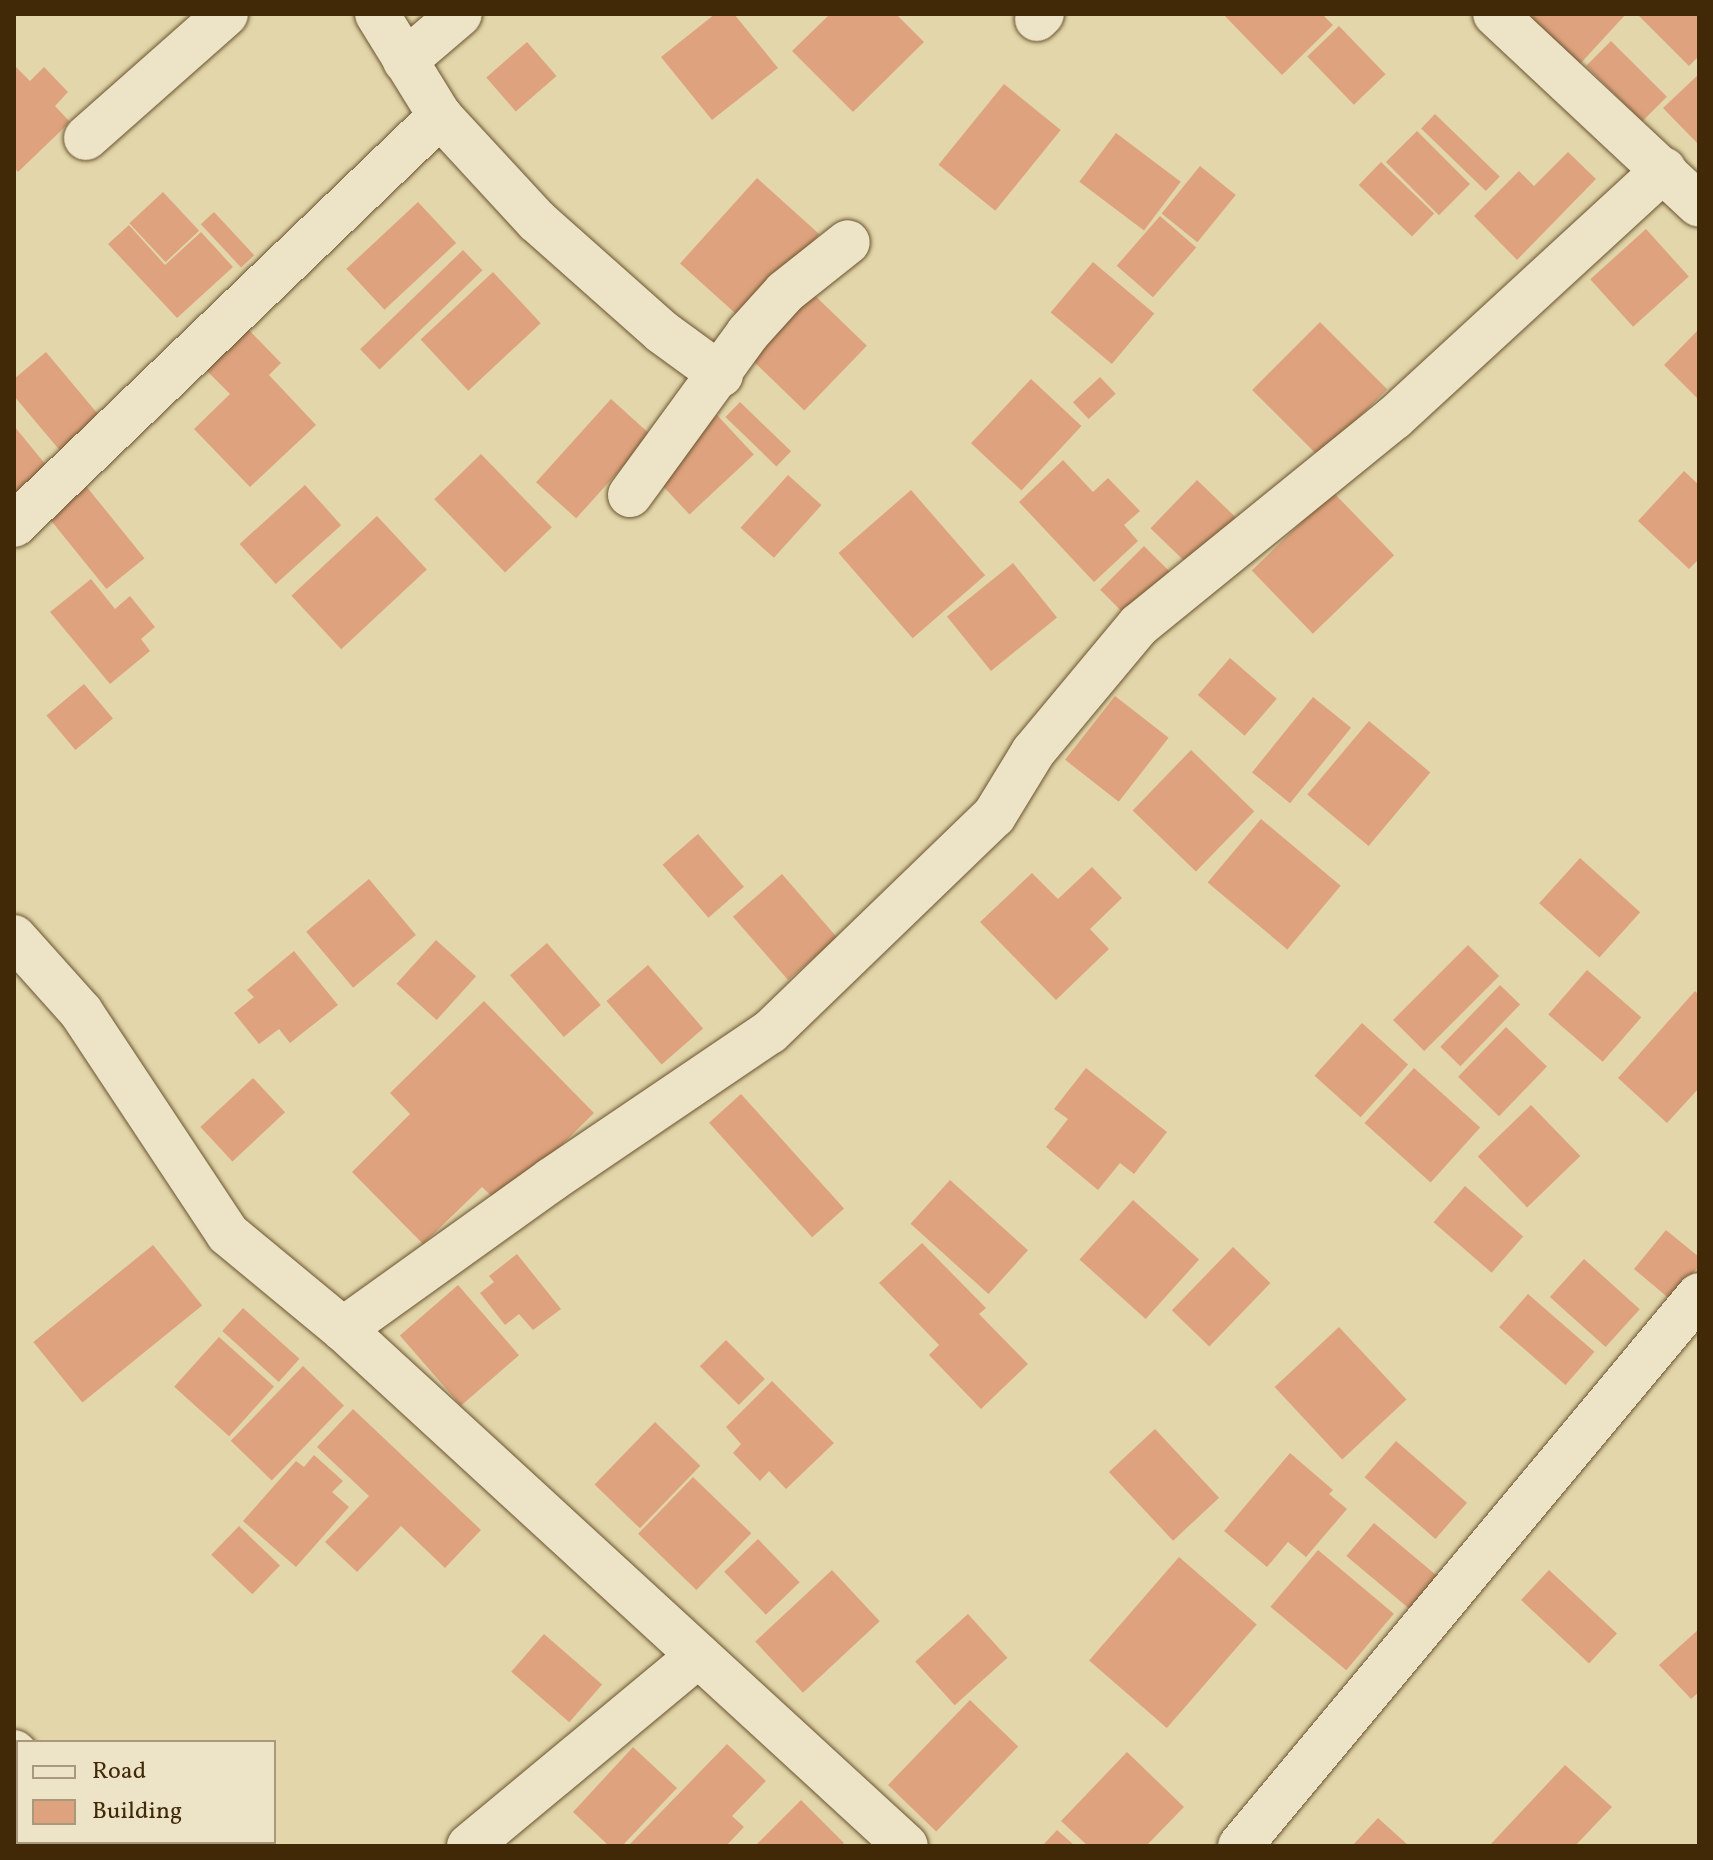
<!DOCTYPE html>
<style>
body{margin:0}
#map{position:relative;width:1713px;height:1860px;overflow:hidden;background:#e3d6aa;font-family:Vollkorn,serif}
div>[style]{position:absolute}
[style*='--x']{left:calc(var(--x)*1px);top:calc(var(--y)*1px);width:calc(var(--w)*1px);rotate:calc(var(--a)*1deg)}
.building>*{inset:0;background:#dea37e;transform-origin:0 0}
.roads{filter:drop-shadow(0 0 2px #6a542f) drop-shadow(0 0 2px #6a542f)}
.street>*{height:44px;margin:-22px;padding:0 22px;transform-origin:22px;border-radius:22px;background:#ede4c8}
.secondary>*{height:44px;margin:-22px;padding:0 22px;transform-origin:22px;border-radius:22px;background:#ede4c8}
span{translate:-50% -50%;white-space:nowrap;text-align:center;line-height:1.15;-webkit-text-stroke:6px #ede4c8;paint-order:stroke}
.frame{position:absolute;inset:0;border:16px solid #412806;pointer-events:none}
.legend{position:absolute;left:16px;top:1740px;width:260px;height:104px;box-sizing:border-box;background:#ede4c8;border:2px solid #a8997a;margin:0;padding:10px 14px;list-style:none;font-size:24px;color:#412806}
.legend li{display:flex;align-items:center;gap:16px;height:40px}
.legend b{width:40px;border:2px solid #a8997a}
</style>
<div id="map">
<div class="building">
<div style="clip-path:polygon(715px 14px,734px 14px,778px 68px,712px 120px,661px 57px)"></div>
<div style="clip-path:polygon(830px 14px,896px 14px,924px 42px,853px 112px,792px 51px)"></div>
<div style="clip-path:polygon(1223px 14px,1322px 14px,1333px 25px,1282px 75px)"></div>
<div style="clip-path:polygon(1535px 14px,1626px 14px,1580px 64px,1531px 18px)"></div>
<div style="clip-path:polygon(1637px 14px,1699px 14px,1699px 56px,1689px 66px)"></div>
<div style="left:1339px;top:26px;width:67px;height:44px;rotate:46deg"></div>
<div style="left:1611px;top:41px;width:79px;height:35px;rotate:45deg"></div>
<div style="left:527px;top:42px;width:45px;height:54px;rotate:49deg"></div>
<div style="clip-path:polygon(14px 65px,30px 81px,44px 67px,68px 92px,55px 106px,70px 122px,18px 172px,14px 167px)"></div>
<div style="clip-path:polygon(1699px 74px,1699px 145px,1663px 108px)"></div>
<div style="left:1004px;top:84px;width:73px;height:104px;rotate:39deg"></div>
<div style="left:1435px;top:114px;width:90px;height:20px;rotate:44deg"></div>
<div style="left:1417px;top:131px;width:75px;height:44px;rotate:45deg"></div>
<div style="left:1116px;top:133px;width:81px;height:61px;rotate:37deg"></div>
<div style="clip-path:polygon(1568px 152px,1596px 179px,1517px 260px,1474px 216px,1519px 171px,1534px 186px)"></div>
<div style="left:1381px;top:162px;width:74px;height:32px;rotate:44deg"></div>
<div style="left:1200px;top:166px;width:46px;height:61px;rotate:39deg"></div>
<div style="left:757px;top:178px;width:84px;height:115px;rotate:42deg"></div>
<div style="left:163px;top:192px;width:53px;height:46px;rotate:47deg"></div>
<div style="left:418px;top:202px;width:56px;height:98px;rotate:47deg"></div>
<div style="left:214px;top:212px;width:59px;height:18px;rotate:47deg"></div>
<div style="left:1160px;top:216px;width:48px;height:66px;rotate:41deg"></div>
<div style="clip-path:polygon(129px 225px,165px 265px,201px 232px,233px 267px,177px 318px,108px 244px)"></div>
<div style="left:1646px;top:229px;width:64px;height:75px;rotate:48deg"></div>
<div style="left:463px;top:250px;width:28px;height:143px;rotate:46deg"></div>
<div style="left:1093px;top:262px;width:80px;height:66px;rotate:40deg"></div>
<div style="left:493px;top:272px;width:70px;height:99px;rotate:47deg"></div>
<div style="left:805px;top:286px;width:86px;height:90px;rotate:44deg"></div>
<div style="left:1320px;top:322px;width:95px;height:96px;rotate:45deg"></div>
<div style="clip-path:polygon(247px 328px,281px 363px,269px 375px,316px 425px,250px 487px,194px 429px,230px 394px,205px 369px)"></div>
<div style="clip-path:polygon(1699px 329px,1699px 400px,1664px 365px)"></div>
<div style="clip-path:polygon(46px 352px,102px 419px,62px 453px,14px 396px,14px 379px)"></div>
<div style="left:1100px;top:377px;width:23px;height:37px;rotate:47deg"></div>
<div style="left:1031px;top:379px;width:69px;height:88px;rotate:43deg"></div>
<div style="left:611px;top:399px;width:54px;height:112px;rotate:42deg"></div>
<div style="left:740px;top:402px;width:71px;height:21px;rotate:44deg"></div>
<div style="left:717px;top:415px;width:54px;height:88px;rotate:47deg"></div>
<div style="clip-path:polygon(14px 426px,51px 471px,14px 501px)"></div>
<div style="left:481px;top:454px;width:102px;height:65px;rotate:46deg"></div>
<div style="clip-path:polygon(1063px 460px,1093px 492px,1108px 478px,1140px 511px,1124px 525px,1138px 541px,1094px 582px,1019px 502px)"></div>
<div style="clip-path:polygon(1684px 471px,1699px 485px,1699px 559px,1689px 569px,1638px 521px)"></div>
<div style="left:788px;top:475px;width:45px;height:71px;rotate:42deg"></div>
<div style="left:1197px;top:480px;width:59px;height:67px;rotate:44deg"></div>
<div style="left:305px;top:485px;width:54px;height:88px;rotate:48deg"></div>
<div style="left:86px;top:486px;width:93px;height:49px;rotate:51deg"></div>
<div style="left:911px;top:490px;width:113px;height:96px;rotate:49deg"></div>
<div style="left:1333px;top:492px;width:88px;height:113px;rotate:46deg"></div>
<div style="left:377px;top:516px;width:73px;height:117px;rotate:47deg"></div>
<div style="left:1144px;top:546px;width:45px;height:62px;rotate:45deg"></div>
<div style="left:1013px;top:563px;width:70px;height:85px;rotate:51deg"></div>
<div style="clip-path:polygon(91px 579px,115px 609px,130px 596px,155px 627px,141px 639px,150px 651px,110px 684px,50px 612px)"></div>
<div style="left:1230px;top:658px;width:62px;height:49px;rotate:41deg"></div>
<div style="left:84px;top:684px;width:45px;height:49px;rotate:50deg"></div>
<div style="left:1115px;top:696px;width:68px;height:81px;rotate:38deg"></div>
<div style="left:1313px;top:697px;width:49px;height:97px;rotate:39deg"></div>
<div style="left:1369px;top:721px;width:80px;height:96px;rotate:40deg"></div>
<div style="left:1191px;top:750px;width:88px;height:84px;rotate:44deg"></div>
<div style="left:1261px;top:819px;width:104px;height:83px;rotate:40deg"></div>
<div style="left:698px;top:834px;width:70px;height:47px;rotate:49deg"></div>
<div style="left:1580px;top:858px;width:81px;height:61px;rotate:42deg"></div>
<div style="clip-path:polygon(1092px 867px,1122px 898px,1090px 929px,1109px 949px,1056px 1000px,980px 922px,1032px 873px,1058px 899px)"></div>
<div style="left:782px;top:874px;width:84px;height:65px;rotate:49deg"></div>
<div style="left:369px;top:879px;width:73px;height:82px;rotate:50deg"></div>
<div style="left:436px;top:940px;width:54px;height:59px;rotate:42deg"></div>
<div style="left:547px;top:943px;width:82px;height:49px;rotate:49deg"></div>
<div style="left:1468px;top:945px;width:44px;height:106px;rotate:45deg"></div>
<div style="clip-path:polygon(294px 951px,338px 1005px,290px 1043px,279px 1029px,259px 1044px,234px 1013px,254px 997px,247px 990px)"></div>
<div style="left:648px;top:965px;width:84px;height:55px;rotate:49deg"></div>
<div style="left:1587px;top:970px;width:72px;height:59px;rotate:41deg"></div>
<div style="left:1500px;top:985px;width:28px;height:86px;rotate:44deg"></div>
<div style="clip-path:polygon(1695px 991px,1699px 995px,1699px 1088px,1667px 1123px,1618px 1078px)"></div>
<div style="clip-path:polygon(484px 1001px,594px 1113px,501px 1205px,482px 1187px,423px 1244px,352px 1172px,410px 1114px,390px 1093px)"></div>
<div style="left:1362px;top:1023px;width:62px;height:71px;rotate:42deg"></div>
<div style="left:1506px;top:1027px;width:57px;height:69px;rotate:44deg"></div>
<div style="clip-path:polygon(1086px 1068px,1167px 1132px,1134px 1174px,1120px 1163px,1098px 1190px,1046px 1147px,1068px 1119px,1054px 1109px)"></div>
<div style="left:1414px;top:1068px;width:89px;height:74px;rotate:42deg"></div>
<div style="left:253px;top:1078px;width:47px;height:72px;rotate:47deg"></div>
<div style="left:741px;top:1094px;width:154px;height:43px;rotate:48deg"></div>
<div style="left:1531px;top:1105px;width:71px;height:74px;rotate:46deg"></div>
<div style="left:950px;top:1180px;width:105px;height:59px;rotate:42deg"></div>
<div style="left:1465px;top:1186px;width:77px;height:48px;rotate:41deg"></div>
<div style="left:1133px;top:1200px;width:89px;height:80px;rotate:42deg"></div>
<div style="clip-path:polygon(1666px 1230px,1699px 1257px,1699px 1266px,1671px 1300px,1634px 1269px)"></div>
<div style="clip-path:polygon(922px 1243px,986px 1308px,979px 1314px,1028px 1364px,981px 1409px,929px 1355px,939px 1345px,879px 1283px)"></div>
<div style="left:153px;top:1245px;width:78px;height:154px;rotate:51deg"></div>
<div style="left:1233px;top:1247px;width:52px;height:88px;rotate:44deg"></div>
<div style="clip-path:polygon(517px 1254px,561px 1309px,533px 1330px,519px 1314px,505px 1325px,480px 1293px,494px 1282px,489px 1276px)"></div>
<div style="left:1584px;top:1259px;width:75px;height:51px;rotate:42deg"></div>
<div style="left:458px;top:1285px;width:93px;height:77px;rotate:49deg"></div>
<div style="left:1528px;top:1294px;width:88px;height:44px;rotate:41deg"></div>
<div style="left:243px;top:1308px;width:76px;height:31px;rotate:42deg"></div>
<div style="left:1339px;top:1327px;width:99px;height:88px;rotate:47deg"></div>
<div style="left:219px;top:1337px;width:74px;height:67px;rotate:42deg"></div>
<div style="left:726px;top:1340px;width:55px;height:37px;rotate:45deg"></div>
<div style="left:303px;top:1366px;width:57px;height:104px;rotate:44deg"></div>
<div style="clip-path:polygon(772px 1381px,834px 1443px,786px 1489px,769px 1471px,760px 1481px,733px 1453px,741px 1444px,726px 1427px)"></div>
<div style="clip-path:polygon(353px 1409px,481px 1530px,445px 1568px,401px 1526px,357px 1572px,325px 1542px,369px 1496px,317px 1447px)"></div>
<div style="left:655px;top:1422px;width:63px;height:87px;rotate:44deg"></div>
<div style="left:1155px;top:1429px;width:94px;height:63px;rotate:47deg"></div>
<div style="left:1396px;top:1441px;width:94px;height:48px;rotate:41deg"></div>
<div style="clip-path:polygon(1290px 1453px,1333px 1490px,1329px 1494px,1347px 1509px,1306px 1557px,1288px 1542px,1267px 1567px,1224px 1531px)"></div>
<div style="clip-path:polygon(314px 1455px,343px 1481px,332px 1492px,349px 1507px,296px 1567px,243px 1521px,296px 1461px,304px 1467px)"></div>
<div style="left:693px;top:1477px;width:81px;height:79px;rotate:44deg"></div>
<div style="left:1374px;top:1523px;width:88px;height:43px;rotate:40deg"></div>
<div style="left:239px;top:1526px;width:57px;height:40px;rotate:44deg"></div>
<div style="left:758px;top:1539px;width:60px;height:47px;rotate:46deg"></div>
<div style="left:1318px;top:1550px;width:99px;height:74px;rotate:40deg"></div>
<div style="left:1179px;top:1557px;width:103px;height:137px;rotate:41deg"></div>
<div style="left:832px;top:1570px;width:70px;height:105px;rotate:47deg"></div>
<div style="left:1549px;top:1570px;width:93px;height:41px;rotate:43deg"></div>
<div style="left:968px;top:1614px;width:59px;height:71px;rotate:48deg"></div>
<div style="clip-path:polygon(1699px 1629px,1699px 1692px,1691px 1699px,1659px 1665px)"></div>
<div style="left:544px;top:1634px;width:77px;height:50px;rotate:41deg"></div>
<div style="left:970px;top:1700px;width:67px;height:118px;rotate:44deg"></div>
<div style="clip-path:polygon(727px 1744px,766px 1781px,732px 1816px,744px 1827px,726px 1846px,628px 1846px)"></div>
<div style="clip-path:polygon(633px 1747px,677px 1788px,622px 1846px,609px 1846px,573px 1812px)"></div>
<div style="clip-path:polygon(1127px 1752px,1184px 1807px,1146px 1846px,1088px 1846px,1061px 1821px)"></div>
<div style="clip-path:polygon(1565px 1765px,1612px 1807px,1575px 1846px,1489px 1846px)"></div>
<div style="clip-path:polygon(801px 1800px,844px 1843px,841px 1846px,755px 1846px)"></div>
<div style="clip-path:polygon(1378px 1818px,1409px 1846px,1352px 1846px)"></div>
<div style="clip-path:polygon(1057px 1830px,1075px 1846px,1042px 1846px)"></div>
</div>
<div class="roads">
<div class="street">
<div style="--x:1495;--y:14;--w:279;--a:43.1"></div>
<div style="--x:1037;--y:19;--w:7;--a:-45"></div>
<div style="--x:405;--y:61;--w:72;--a:-40.5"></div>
<div style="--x:440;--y:116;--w:143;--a:47.3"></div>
<div style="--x:537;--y:221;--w:167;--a:41.6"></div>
<div style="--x:662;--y:332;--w:73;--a:36.1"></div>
<div style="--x:86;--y:138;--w:187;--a:-41.5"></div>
<div style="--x:630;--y:495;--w:200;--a:-53.9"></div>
<div style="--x:748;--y:333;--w:55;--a:-47.9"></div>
<div style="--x:785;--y:292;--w:80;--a:-38.4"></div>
<div style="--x:14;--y:525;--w:591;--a:-43.83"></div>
<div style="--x:440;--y:116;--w:120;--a:-121.7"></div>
<div style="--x:14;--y:937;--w:101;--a:48.2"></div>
<div style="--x:81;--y:1012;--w:266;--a:56.5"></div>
<div style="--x:228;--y:1234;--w:149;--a:39.6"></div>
<div style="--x:343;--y:1329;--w:764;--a:42.56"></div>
<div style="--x:343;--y:1329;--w:256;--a:-35.6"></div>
<div style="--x:551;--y:1180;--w:264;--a:-34.1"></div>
<div style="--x:770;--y:1032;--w:311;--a:-44"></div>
<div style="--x:994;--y:816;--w:75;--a:-58.6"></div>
<div style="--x:1033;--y:752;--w:165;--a:-50.2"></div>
<div style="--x:1139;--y:625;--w:328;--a:-39.1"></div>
<div style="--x:1394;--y:418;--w:367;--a:-42.6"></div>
<div style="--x:14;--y:1752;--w:6;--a:45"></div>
<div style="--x:95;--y:1842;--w:6;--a:45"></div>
<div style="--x:469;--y:1846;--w:298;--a:-39.7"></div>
</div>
<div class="secondary">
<div style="--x:1240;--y:1846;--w:717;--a:-50.2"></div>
</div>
</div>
<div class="frame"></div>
<ul class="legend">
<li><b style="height:10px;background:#ede4c8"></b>Road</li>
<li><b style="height:22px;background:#dea37e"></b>Building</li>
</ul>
</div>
